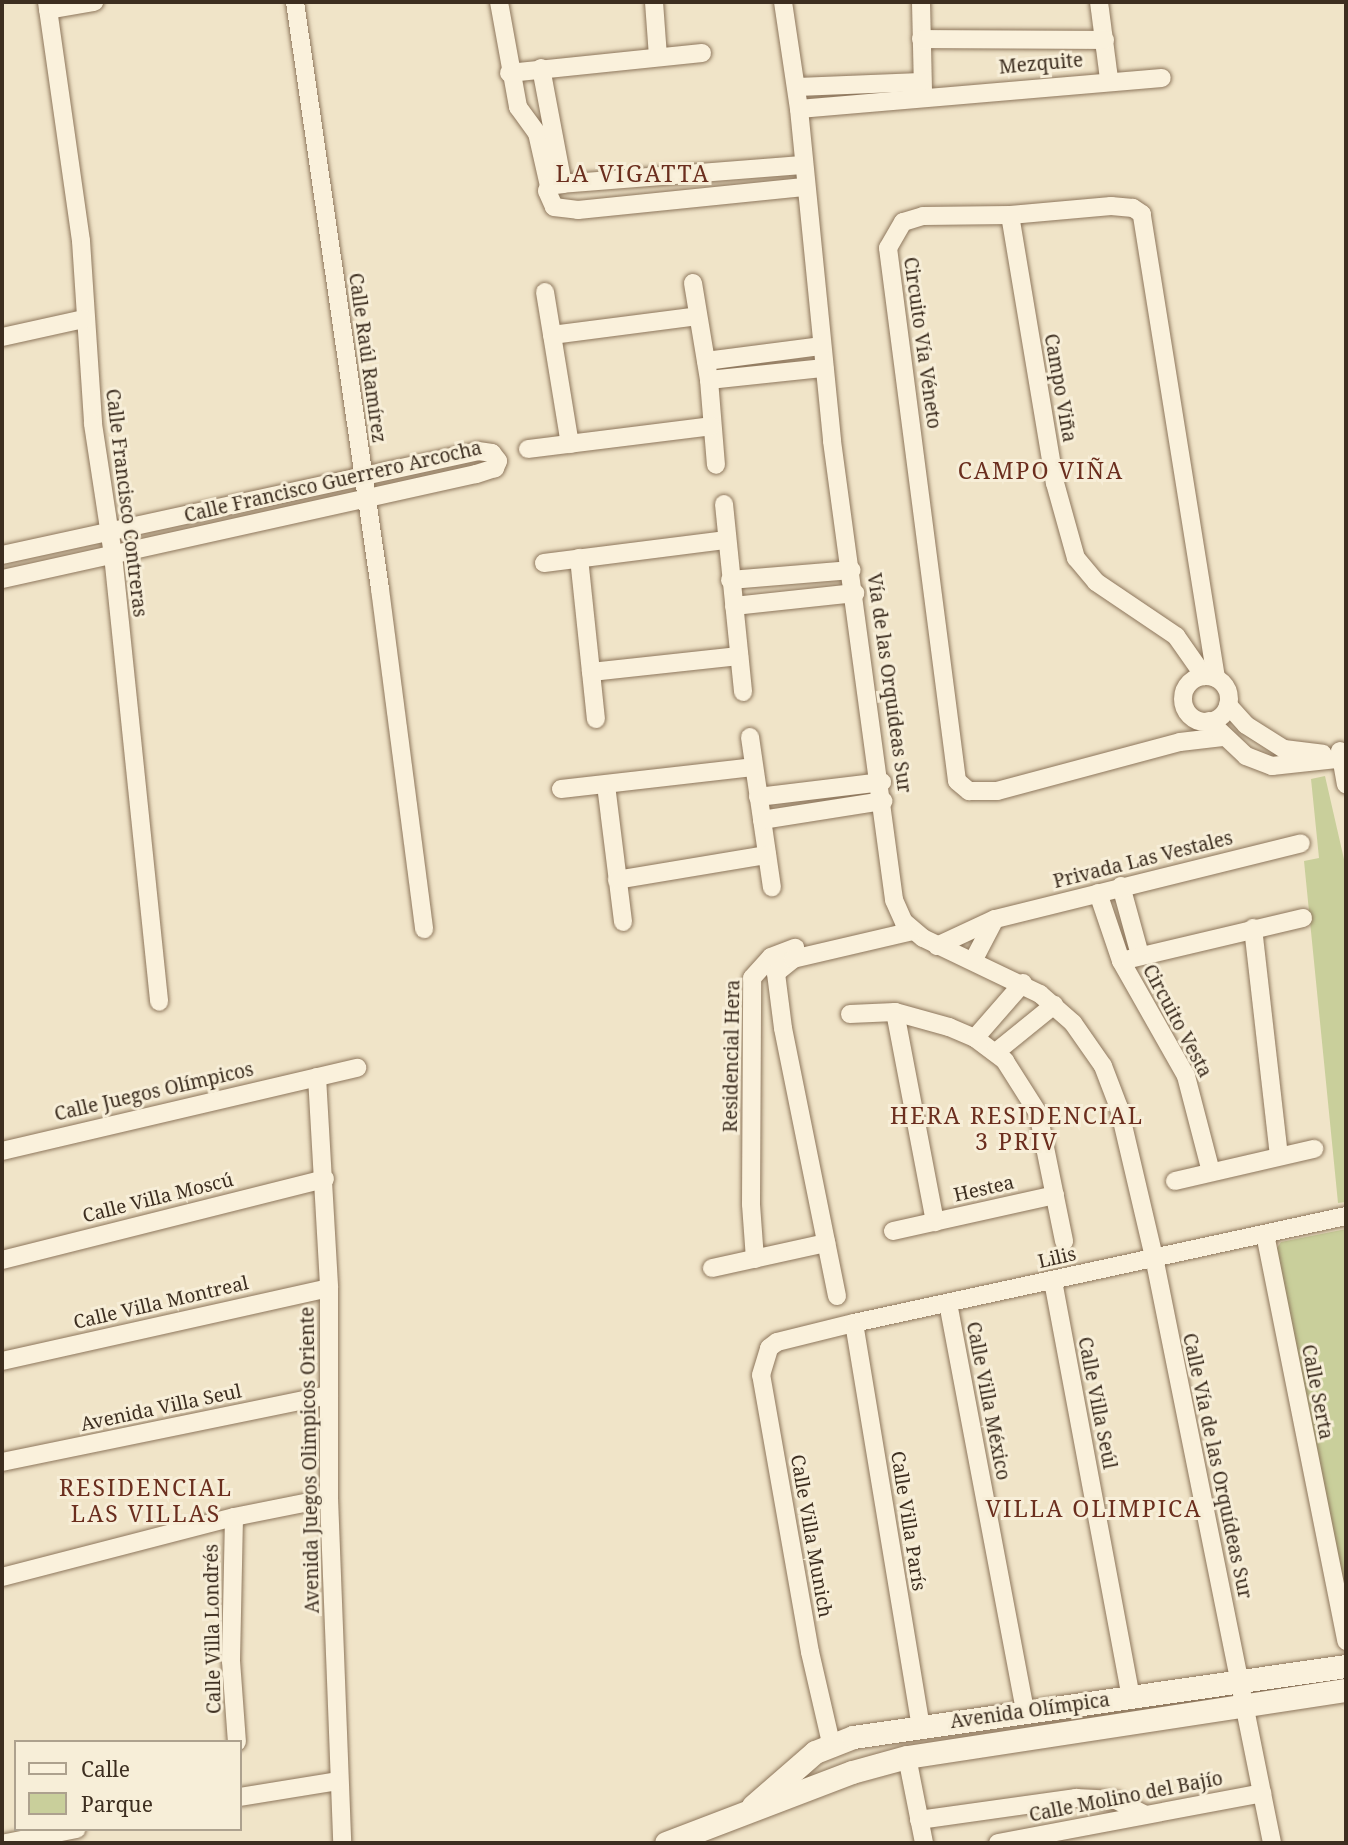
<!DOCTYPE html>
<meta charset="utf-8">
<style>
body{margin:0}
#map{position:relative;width:1348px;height:1845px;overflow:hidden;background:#f0e4c8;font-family:"Noto Serif",serif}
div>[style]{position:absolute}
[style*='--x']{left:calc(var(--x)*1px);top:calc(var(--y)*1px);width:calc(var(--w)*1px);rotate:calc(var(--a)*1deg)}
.green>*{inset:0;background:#c9cf9b}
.roads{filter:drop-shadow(0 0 2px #8d765c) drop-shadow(0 0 2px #8d765c)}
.minor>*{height:18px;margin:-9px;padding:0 9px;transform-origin:9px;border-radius:9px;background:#faf1dc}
.minor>.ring{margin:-9px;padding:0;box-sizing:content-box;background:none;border:18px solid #faf1dc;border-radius:50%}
.tertiary>*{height:23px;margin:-11.5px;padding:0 11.5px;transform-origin:11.5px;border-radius:11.5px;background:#faf1dc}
span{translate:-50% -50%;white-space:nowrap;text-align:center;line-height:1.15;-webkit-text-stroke:6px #f7eed8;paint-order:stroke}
.street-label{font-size:19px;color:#3d2e20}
.quarter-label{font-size:23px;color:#6b2e1e;letter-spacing:2px}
.frame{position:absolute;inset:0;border:4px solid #3d2e20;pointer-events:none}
.legend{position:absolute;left:14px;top:1740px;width:228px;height:91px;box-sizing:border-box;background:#f7eed8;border:2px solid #ada18e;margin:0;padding:9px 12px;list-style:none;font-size:21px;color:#3d2e20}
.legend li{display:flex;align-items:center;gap:14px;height:35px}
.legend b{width:35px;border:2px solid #ada18e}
</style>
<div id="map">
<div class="green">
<div style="clip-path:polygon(1325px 776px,1346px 868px,1346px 1202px,1338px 1203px,1304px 861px,1319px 858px,1311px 779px)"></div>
<div style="clip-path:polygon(1346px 1229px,1346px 1603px,1275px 1251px,1281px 1242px)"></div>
</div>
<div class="roads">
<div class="minor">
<div style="--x:47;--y:2;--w:241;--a:81.9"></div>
<div style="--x:81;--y:241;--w:183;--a:86.2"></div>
<div style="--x:93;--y:424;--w:133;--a:81.3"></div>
<div style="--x:113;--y:555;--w:449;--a:84.1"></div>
<div style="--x:295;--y:2;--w:593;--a:81.76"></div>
<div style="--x:380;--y:589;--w:343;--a:82.6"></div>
<div style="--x:499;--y:2;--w:107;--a:79.7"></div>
<div style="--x:518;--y:107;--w:32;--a:54"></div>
<div style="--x:537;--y:133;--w:54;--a:77.2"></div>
<div style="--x:654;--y:2;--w:54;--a:85.8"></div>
<div style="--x:783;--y:2;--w:108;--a:81.5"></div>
<div style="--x:799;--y:109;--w:334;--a:84.3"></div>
<div style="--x:832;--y:441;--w:463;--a:82.3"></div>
<div style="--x:894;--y:900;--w:24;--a:66"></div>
<div style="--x:904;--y:922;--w:25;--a:40"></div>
<div style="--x:923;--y:938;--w:130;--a:25.6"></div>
<div style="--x:1040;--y:994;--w:44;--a:41.3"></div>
<div style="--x:1073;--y:1023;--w:52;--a:55.1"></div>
<div style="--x:1103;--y:1066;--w:45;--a:69.1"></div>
<div style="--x:1119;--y:1108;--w:153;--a:76.8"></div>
<div style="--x:1154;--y:1257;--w:598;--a:78.61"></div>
<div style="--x:921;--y:2;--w:91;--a:88.7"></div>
<div style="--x:1099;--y:2;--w:78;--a:82.6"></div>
<div style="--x:48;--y:10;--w:47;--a:-9.9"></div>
<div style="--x:921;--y:39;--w:184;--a:0.3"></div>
<div style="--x:541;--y:68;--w:118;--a:79.3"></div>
<div style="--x:509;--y:73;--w:194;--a:-5.9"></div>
<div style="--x:797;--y:87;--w:124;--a:-2.3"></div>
<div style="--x:799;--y:109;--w:364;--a:-4.9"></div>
<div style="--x:802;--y:165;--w:240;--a:175.5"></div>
<div style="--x:563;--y:184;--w:14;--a:172"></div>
<div style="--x:549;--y:186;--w:5;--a:112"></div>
<div style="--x:547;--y:191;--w:17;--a:66"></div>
<div style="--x:554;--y:207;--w:24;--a:7"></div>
<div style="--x:578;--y:210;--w:227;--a:-5.8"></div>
<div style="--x:1010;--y:215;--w:272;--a:80.5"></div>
<div style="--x:1055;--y:483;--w:78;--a:74.4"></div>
<div style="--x:1076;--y:558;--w:31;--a:50"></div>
<div style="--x:1096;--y:582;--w:97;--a:34"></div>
<div style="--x:1176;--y:636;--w:49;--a:55"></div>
<div style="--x:693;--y:283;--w:98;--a:80.6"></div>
<div style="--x:709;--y:380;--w:85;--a:85.3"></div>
<div style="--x:545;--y:292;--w:154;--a:80.7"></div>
<div style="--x:552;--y:335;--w:147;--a:-7.4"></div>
<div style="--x:2;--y:337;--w:84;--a:-12.4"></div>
<div style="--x:706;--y:361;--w:117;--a:-7.4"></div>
<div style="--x:709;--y:380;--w:116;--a:-6"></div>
<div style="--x:528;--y:449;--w:185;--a:-7.1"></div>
<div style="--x:724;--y:504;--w:189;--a:84.2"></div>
<div style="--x:2;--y:555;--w:487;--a:-12.3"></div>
<div style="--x:478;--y:451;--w:14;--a:8"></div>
<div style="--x:492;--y:453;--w:10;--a:53"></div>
<div style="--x:498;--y:461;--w:8;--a:113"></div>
<div style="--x:495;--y:468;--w:20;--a:162"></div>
<div style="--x:476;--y:474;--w:485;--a:167.5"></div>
<div style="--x:579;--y:558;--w:162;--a:84"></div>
<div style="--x:544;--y:563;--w:182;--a:-7.2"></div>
<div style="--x:730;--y:580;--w:122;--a:-4.7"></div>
<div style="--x:734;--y:606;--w:122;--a:-6.1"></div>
<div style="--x:591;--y:672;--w:149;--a:-6.2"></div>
<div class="ring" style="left:1183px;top:676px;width:28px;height:28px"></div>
<div style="--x:1216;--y:678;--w:470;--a:-99.1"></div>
<div style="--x:1142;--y:214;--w:11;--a:-146"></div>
<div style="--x:1133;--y:208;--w:22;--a:-175"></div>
<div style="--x:1111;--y:206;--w:101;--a:174.9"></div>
<div style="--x:1010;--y:215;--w:87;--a:179.3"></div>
<div style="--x:923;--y:216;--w:21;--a:163"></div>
<div style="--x:903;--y:222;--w:30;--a:120"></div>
<div style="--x:888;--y:248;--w:537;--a:82.62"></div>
<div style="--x:957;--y:781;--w:16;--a:40"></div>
<div style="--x:969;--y:791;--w:28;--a:0"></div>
<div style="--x:997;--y:791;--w:189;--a:-15"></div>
<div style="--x:1180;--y:742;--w:43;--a:-6.6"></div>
<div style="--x:1228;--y:705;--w:27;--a:48"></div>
<div style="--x:1246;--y:725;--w:45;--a:32.3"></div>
<div style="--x:1284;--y:749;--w:39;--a:7"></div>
<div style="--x:1209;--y:721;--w:51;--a:43.4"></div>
<div style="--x:1246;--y:756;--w:28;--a:21"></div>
<div style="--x:1272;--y:766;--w:74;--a:-6.2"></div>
<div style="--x:750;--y:737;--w:152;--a:81.7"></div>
<div style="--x:1340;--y:751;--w:34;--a:80"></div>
<div style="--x:606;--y:785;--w:138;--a:82.9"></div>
<div style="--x:561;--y:789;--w:193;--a:-6.5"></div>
<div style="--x:758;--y:797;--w:125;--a:-6.9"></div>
<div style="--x:762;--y:820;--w:123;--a:-8.9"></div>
<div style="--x:617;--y:880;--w:152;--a:-9.5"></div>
<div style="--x:1121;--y:886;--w:72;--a:74.6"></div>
<div style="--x:1098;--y:893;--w:72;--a:71.3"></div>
<div style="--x:1121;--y:961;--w:132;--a:60.5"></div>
<div style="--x:1186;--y:1076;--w:99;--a:75.4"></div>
<div style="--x:1253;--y:928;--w:229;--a:83.5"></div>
<div style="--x:937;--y:946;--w:64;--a:-25"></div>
<div style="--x:995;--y:919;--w:315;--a:-13.9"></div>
<div style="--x:973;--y:961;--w:47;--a:-62.4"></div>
<div style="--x:1121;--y:961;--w:187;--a:-13.3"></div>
<div style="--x:895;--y:1012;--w:214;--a:79.2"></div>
<div style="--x:850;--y:1014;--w:45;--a:-2.5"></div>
<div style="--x:895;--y:1012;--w:56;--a:15.5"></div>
<div style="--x:949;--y:1027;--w:28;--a:23"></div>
<div style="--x:975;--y:1038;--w:38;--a:37"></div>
<div style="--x:1005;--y:1061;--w:62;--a:57.6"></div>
<div style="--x:1038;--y:1113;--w:131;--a:78.5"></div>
<div style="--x:975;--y:1038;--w:73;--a:-48.9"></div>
<div style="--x:996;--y:1052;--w:75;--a:-39"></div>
<div style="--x:317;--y:1077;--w:211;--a:86.7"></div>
<div style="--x:329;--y:1288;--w:210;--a:90"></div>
<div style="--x:329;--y:1498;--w:345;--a:87.8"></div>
<div style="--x:2;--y:1151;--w:365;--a:-13.2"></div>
<div style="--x:1175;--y:1181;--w:143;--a:-13"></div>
<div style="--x:893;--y:1231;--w:166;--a:-12.5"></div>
<div style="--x:1265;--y:1234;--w:415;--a:78.7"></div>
<div style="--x:755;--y:1259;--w:55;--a:-94.2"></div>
<div style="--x:751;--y:1204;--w:226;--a:-89.7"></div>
<div style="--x:752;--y:978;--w:28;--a:-48"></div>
<div style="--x:771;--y:957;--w:26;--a:-21"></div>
<div style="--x:2;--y:1260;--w:333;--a:-14.1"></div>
<div style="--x:712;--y:1268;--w:117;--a:-12.4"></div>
<div style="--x:1053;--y:1281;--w:424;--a:79.4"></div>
<div style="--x:837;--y:1296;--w:273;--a:-101.4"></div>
<div style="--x:783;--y:1028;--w:55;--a:-97.3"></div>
<div style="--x:776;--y:973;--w:22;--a:-39"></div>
<div style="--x:793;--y:959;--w:123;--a:-13.1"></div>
<div style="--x:948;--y:1303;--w:416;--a:79.3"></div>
<div style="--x:854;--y:1323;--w:409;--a:80.6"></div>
<div style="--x:2;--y:1361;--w:335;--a:-12.6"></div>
<div style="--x:2;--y:1462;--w:334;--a:-11.6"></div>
<div style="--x:234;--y:1517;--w:144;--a:91.2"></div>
<div style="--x:231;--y:1661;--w:81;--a:85.8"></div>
<div style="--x:2;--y:1577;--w:240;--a:-14.5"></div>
<div style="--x:234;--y:1517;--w:97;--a:-11.3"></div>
<div style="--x:831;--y:1743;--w:93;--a:-103"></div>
<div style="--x:810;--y:1652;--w:281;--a:-100"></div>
<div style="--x:761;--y:1375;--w:28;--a:-73"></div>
<div style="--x:769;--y:1348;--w:10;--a:-37"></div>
<div style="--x:777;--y:1342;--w:79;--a:-13.9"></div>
<div style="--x:854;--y:1323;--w:504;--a:-12.27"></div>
<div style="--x:907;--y:1757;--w:88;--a:78.8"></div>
<div style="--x:240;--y:1797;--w:99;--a:-9.3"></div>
<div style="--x:919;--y:1820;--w:159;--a:-8"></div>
<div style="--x:1076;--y:1798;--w:40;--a:2.9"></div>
<div style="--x:1116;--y:1800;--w:31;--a:27"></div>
<div style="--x:6;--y:1843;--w:72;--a:-11.2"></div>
<div style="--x:998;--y:1843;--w:269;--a:-10.7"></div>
</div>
<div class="tertiary">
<div style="--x:753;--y:1806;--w:82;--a:-41.1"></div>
<div style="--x:815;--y:1752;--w:41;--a:-21.5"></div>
<div style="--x:853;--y:1737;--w:498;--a:-8.2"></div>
<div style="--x:666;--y:1843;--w:199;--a:-20.9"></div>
<div style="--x:852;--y:1772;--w:57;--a:-15.3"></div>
<div style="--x:907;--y:1757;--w:444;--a:-8.7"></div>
</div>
</div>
<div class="street-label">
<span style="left:1041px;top:64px;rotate:-5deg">Mezquite</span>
<span style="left:922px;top:343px;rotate:82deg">Circuito Vía Véneto</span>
<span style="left:367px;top:358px;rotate:82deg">Calle Raúl Ramírez</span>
<span style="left:1060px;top:388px;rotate:80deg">Campo Viña</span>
<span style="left:333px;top:482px;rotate:-13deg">Calle Francisco Guerrero Arcocha</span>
<span style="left:126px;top:503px;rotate:83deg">Calle Francisco Contreras</span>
<span style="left:889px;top:683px;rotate:82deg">Vía de las Orquídeas Sur</span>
<span style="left:1143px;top:860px;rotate:-14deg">Privada Las Vestales</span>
<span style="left:1177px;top:1021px;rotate:62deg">Circuito Vesta</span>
<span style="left:732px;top:1056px;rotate:-89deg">Residencial Hera</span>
<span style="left:154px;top:1092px;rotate:-13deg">Calle Juegos Olímpicos</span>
<span style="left:984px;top:1189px;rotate:-13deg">Hestea</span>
<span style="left:158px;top:1198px;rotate:-14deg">Calle Villa Moscú</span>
<span style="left:1057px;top:1258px;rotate:-13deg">Lilis</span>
<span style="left:161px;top:1303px;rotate:-13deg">Calle Villa Montreal</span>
<span style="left:1317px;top:1392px;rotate:79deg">Calle Serta</span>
<span style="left:988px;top:1401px;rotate:79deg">Calle Villa México</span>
<span style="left:1097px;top:1403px;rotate:79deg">Calle Villa Seúl</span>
<span style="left:161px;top:1408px;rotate:-12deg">Avenida Villa Seul</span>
<span style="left:310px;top:1460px;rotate:-91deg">Avenida Juegos Olimpicos Oriente</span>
<span style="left:1217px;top:1466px;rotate:78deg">Calle Vía de las Orquídeas Sur</span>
<span style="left:908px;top:1521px;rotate:81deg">Calle Villa París</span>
<span style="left:811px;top:1536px;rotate:80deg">Calle Villa Munich</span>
<span style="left:213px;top:1629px;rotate:-91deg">Calle Villa Londrés</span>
<span style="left:1030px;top:1711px;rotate:-8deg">Avenida Olímpica</span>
<span style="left:1126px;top:1797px;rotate:-11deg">Calle Molino del Bajío</span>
</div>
<div class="quarter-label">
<span style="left:633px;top:173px">LA VIGATTA</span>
<span style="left:1041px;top:470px">CAMPO VIÑA</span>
<span style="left:1017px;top:1128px">HERA RESIDENCIAL<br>3 PRIV</span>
<span style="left:146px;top:1500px">RESIDENCIAL<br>LAS VILLAS</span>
<span style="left:1094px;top:1508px">VILLA OLIMPICA</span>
</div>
<div class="frame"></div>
<ul class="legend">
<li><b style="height:9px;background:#faf1dc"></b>Calle</li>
<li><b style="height:19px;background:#c9cf9b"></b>Parque</li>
</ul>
</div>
